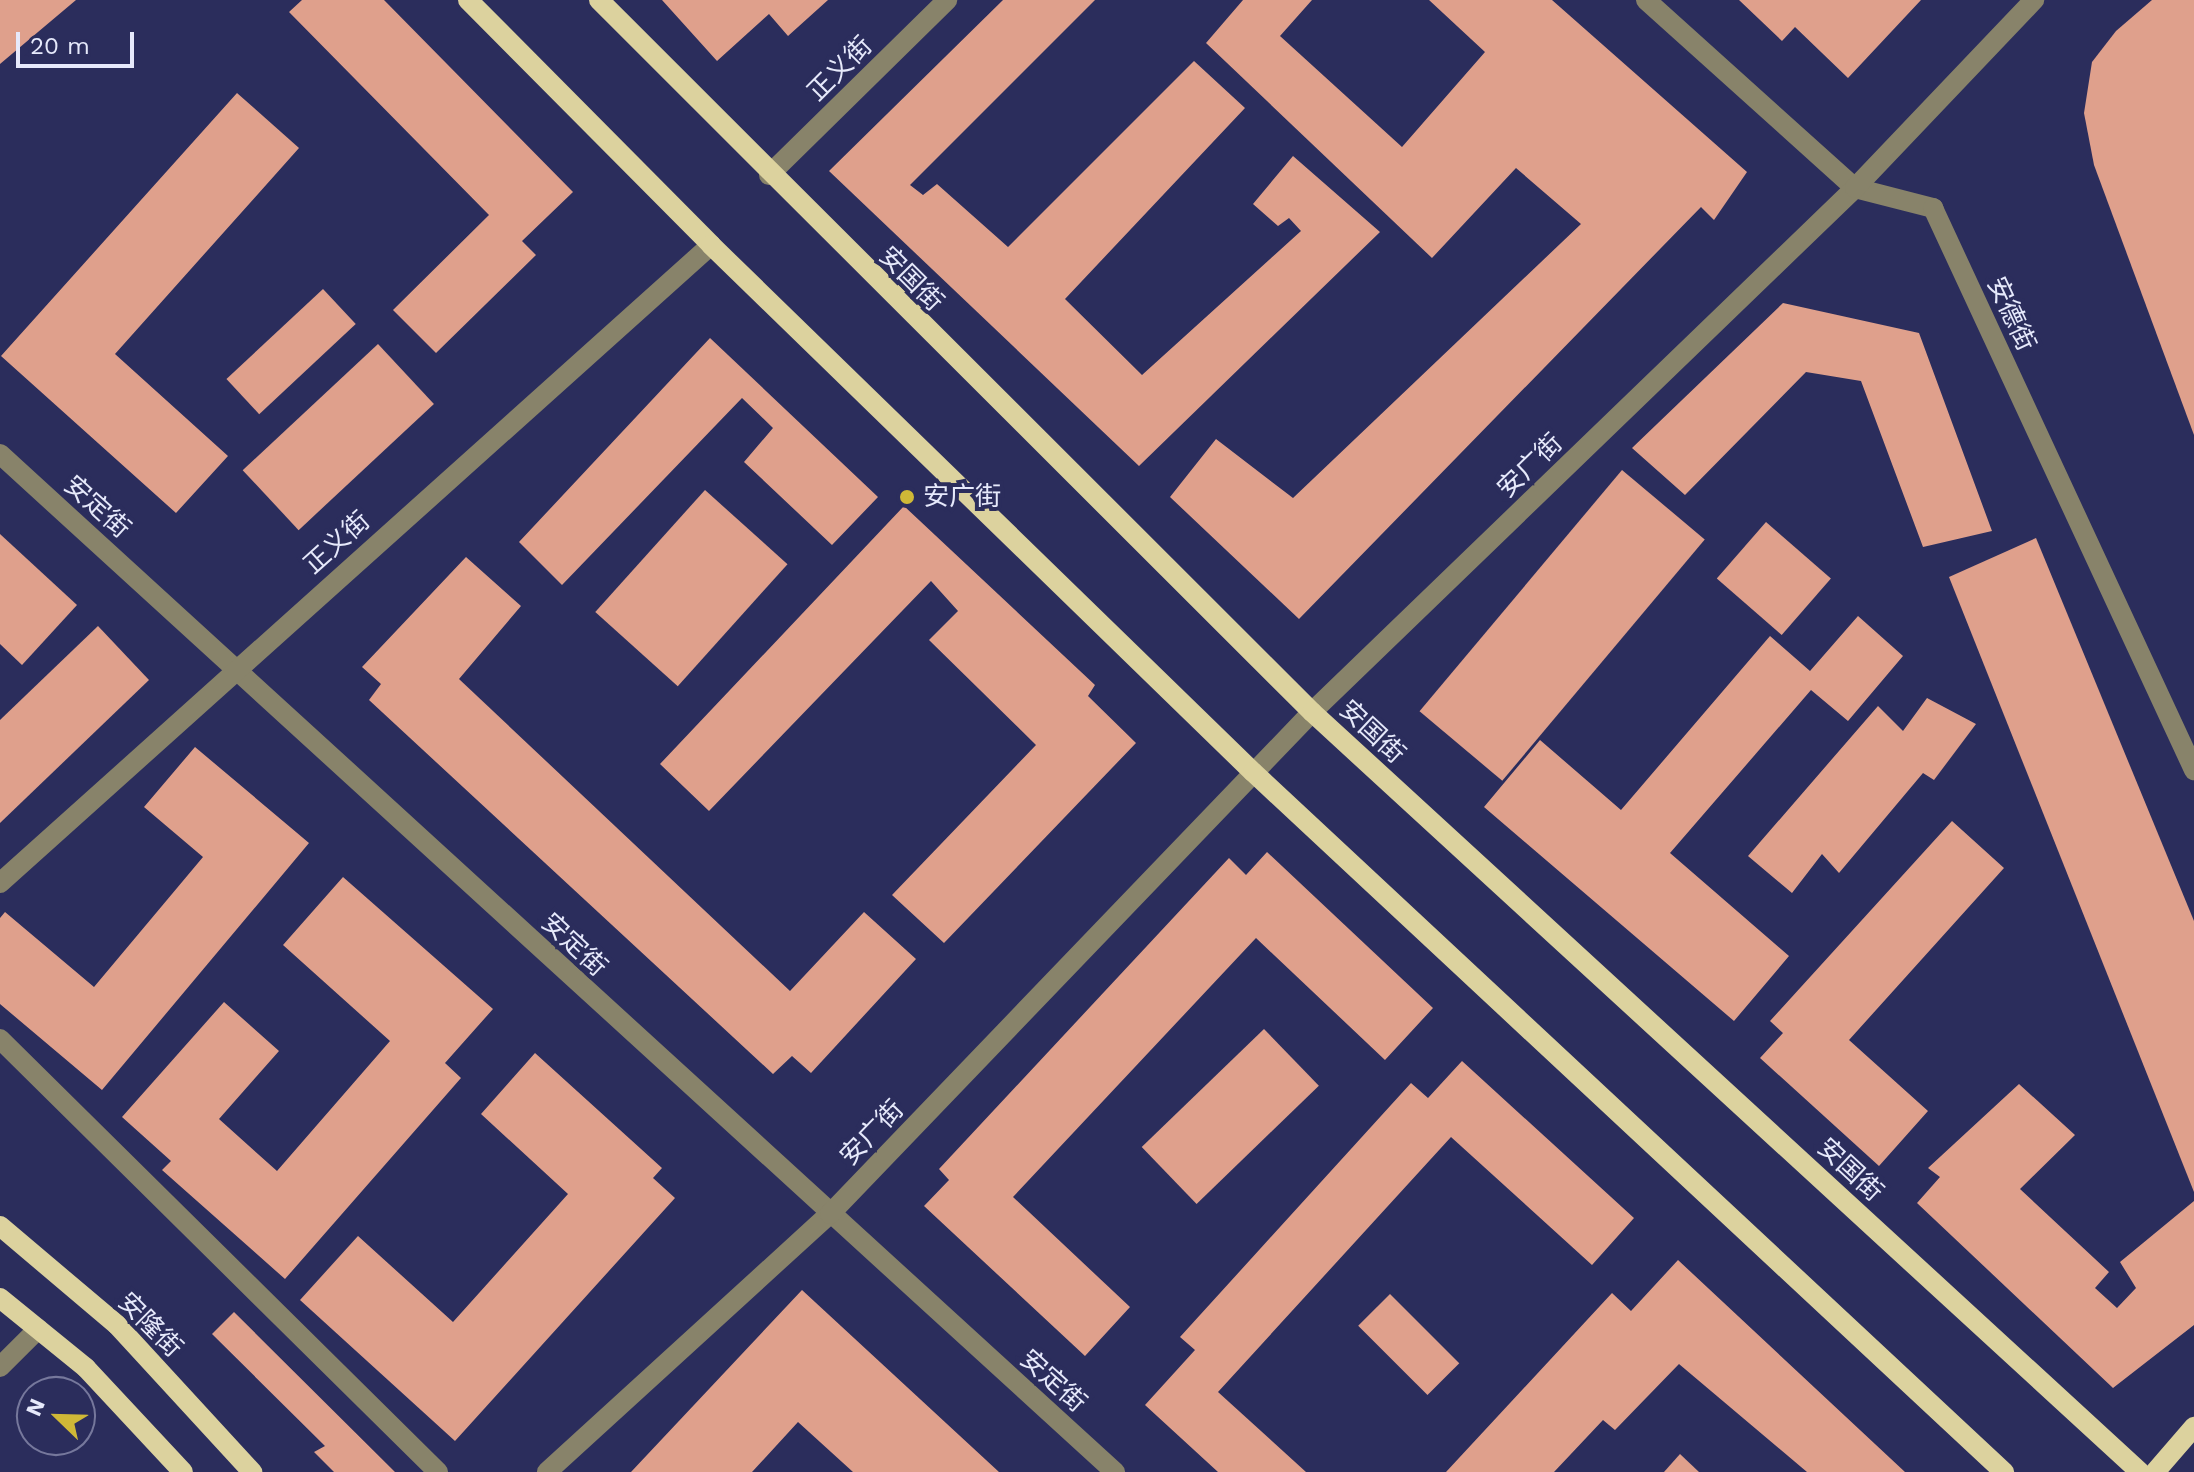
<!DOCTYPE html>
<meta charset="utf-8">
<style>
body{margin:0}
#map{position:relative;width:2194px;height:1472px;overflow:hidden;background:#2b2d5c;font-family:"Work Sans","Noto Sans SC",sans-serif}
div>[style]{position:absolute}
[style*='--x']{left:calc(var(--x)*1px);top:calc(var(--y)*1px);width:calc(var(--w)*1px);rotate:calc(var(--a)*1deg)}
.building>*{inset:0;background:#dfa08c;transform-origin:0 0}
.minor>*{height:20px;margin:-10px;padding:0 10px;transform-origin:10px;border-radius:10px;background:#88836a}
.major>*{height:20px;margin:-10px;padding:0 10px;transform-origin:10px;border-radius:10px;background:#dcd29e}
.dots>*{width:22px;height:22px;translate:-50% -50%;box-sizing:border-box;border:4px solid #2b2d5c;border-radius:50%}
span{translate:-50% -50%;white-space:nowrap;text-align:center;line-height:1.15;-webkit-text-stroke:8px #2b2d5c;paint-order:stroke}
.street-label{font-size:26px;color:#e6e9fb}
.poi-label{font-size:26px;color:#e6e9fb}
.left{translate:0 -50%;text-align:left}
.north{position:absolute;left:16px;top:1376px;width:80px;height:80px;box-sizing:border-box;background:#2b2d5c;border:2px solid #76789c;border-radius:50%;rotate:293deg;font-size:22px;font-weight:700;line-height:32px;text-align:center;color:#e6e9fb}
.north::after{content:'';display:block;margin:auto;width:28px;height:36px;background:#cfb837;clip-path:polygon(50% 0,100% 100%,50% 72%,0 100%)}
.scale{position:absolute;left:16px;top:32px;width:118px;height:36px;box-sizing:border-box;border:4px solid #e6e9fb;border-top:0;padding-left:10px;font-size:24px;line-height:28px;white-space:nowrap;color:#e6e9fb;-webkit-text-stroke:6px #2b2d5c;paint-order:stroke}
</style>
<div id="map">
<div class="building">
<div style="clip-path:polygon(0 0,76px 0,0 64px)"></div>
<div style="clip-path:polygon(302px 0,384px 0,573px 192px,522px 241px,536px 255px,436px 353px,393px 310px,489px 215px,289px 12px)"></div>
<div style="clip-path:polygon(662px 0,828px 0,788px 36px,769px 14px,717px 61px)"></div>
<div style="clip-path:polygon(1003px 0,1095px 0,910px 185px,923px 195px,937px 184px,1008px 247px,1194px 61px,1245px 108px,1065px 299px,1142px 375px,1301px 231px,1289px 218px,1278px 226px,1253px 204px,1293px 156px,1380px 232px,1139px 466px,829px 171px)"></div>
<div style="clip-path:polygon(1243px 0,1312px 0,1280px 36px,1402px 147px,1485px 52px,1429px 0,1552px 0,1747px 172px,1714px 220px,1701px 207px,1299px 619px,1170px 497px,1216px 439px,1293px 498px,1581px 224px,1516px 168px,1432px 258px,1206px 43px)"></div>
<div style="clip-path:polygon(1739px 0,1921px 0,1848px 78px,1795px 27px,1782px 41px)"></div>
<div style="clip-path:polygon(2152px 0,2194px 0,2194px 435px,2094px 165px,2084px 113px,2092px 62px,2116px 31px)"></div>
<div style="clip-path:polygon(237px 93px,299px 148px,115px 354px,228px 456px,176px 513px,1px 356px)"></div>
<div style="left:323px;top:289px;width:48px;height:132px;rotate:47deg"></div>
<div style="clip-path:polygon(1783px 303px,1919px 333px,1992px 531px,1923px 547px,1861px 381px,1806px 372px,1685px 495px,1632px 448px)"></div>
<div style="clip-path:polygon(710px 338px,878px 497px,832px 545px,744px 462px,773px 428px,742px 398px,562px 585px,519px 542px)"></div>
<div style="left:378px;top:344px;width:82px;height:185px;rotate:47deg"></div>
<div style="left:1622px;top:470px;width:108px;height:315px;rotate:40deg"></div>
<div style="left:705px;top:490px;width:111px;height:164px;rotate:42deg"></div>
<div style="clip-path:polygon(904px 506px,1095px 685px,1088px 696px,1136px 743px,944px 943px,892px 895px,1036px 745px,929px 640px,958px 611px,931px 581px,709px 811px,660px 764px)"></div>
<div style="left:1766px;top:522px;width:86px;height:75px;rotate:41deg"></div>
<div style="clip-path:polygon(0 534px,77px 605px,22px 665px,0 644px)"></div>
<div style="clip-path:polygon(2036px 538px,2194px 921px,2194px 1192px,1949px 577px)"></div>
<div style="clip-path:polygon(466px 557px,521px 606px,459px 679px,790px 991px,864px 912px,916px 959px,811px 1073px,792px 1056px,773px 1074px,369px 700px,381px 684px,362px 667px)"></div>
<div style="clip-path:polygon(1858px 616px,1903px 656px,1848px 721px,1811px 690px,1670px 853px,1789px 956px,1734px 1021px,1484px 807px,1540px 740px,1621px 810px,1770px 636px,1810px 671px)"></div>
<div style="clip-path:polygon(98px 626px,149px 680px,0 823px,0 720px)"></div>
<div style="clip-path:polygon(1927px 698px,1976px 724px,1934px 780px,1923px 773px,1839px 873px,1822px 854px,1792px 893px,1748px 856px,1878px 706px,1903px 731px)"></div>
<div style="clip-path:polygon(195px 747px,309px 843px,102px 1090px,0 1004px,0 918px,5px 912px,94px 987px,203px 857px,144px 807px)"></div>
<div style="clip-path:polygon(1952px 821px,2004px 868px,1849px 1040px,1928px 1111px,1879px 1166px,1760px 1058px,1783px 1033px,1770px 1021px)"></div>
<div style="clip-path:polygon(1267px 852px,1433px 1008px,1385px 1060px,1256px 938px,1013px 1197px,1130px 1307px,1085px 1356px,924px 1206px,949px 1180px,939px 1169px,1229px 858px,1246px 875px)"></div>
<div style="clip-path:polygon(343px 877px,493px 1009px,445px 1063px,461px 1078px,285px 1279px,162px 1170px,171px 1161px,122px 1117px,224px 1002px,279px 1051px,219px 1119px,277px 1171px,390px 1041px,283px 945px)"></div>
<div style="left:1264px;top:1029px;width:79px;height:170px;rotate:46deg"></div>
<div style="clip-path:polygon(535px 1053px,662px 1168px,653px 1178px,675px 1198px,455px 1441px,300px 1300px,358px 1236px,453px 1322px,568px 1194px,481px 1114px)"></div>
<div style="clip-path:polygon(1462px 1061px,1634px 1218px,1592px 1265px,1451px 1137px,1218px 1392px,1306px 1472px,1218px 1472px,1145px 1405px,1195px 1350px,1180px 1337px,1411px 1083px,1428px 1098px)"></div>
<div style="clip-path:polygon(2019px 1084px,2075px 1135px,2020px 1189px,2109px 1272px,2095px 1288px,2117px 1308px,2136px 1288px,2120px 1262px,2194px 1201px,2194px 1325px,2113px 1388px,1917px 1203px,1940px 1177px,1928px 1168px)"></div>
<div style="clip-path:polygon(1678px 1260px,1905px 1472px,1807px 1472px,1679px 1364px,1615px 1430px,1603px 1420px,1554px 1472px,1446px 1472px,1612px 1293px,1631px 1311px)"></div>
<div style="clip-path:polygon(802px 1290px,999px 1472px,853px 1472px,798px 1422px,752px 1472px,631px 1472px)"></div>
<div style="left:1390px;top:1294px;width:98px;height:45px;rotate:45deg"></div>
<div style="clip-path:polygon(234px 1312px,395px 1472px,334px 1472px,314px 1452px,325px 1446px,212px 1334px)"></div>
<div style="clip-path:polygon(1680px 1454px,1699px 1472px,1664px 1472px)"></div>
</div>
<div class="minor">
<div style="--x:1646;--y:0;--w:281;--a:42"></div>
<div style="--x:1855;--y:188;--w:81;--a:14.4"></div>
<div style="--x:1933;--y:208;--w:620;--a:65.09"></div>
<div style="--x:769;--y:175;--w:250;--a:-44.5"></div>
<div style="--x:0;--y:454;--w:1510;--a:42.4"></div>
<div style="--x:0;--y:883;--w:955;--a:-41.9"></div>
<div style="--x:0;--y:1039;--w:616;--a:44.67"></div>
<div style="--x:0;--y:1367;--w:54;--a:-45"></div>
<div style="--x:547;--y:1472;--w:383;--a:-42.4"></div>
<div style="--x:830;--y:1214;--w:696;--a:-46.16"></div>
<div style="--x:1312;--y:712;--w:755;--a:-43.98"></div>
<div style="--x:1855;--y:188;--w:260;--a:-46.4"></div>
</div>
<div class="major">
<div style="--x:468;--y:0;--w:345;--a:45.2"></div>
<div style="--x:711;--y:245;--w:756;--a:44.2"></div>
<div style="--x:1253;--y:772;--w:1027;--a:42.99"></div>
<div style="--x:599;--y:0;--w:1008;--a:44.96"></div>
<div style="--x:1312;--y:712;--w:1124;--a:42.55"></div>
<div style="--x:0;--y:1226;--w:153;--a:40.2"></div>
<div style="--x:117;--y:1325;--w:200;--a:47.4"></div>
<div style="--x:0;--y:1298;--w:111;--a:39.1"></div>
<div style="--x:86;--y:1368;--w:142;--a:47"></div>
<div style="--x:2155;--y:1472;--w:60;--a:-49.1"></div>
</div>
<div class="dots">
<div style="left:907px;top:497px;background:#cfb837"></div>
</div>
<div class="street-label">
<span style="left:840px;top:69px;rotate:-45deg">正义街</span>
<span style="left:911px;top:279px;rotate:45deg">安国街</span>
<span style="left:2011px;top:314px;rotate:65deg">安德街</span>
<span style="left:1530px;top:466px;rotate:-44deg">安广街</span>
<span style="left:97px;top:507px;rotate:42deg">安定街</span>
<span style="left:337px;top:543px;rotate:-42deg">正义街</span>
<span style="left:1372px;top:732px;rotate:43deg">安国街</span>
<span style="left:574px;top:945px;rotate:43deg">安定街</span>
<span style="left:872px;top:1133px;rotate:-46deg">安广街</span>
<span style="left:1850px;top:1170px;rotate:43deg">安国街</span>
<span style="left:150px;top:1325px;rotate:45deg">安隆街</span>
<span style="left:1053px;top:1381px;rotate:42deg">安定街</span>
</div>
<div class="poi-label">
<span class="left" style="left:923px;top:497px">安广街</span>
</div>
<div class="north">N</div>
<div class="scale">20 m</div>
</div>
